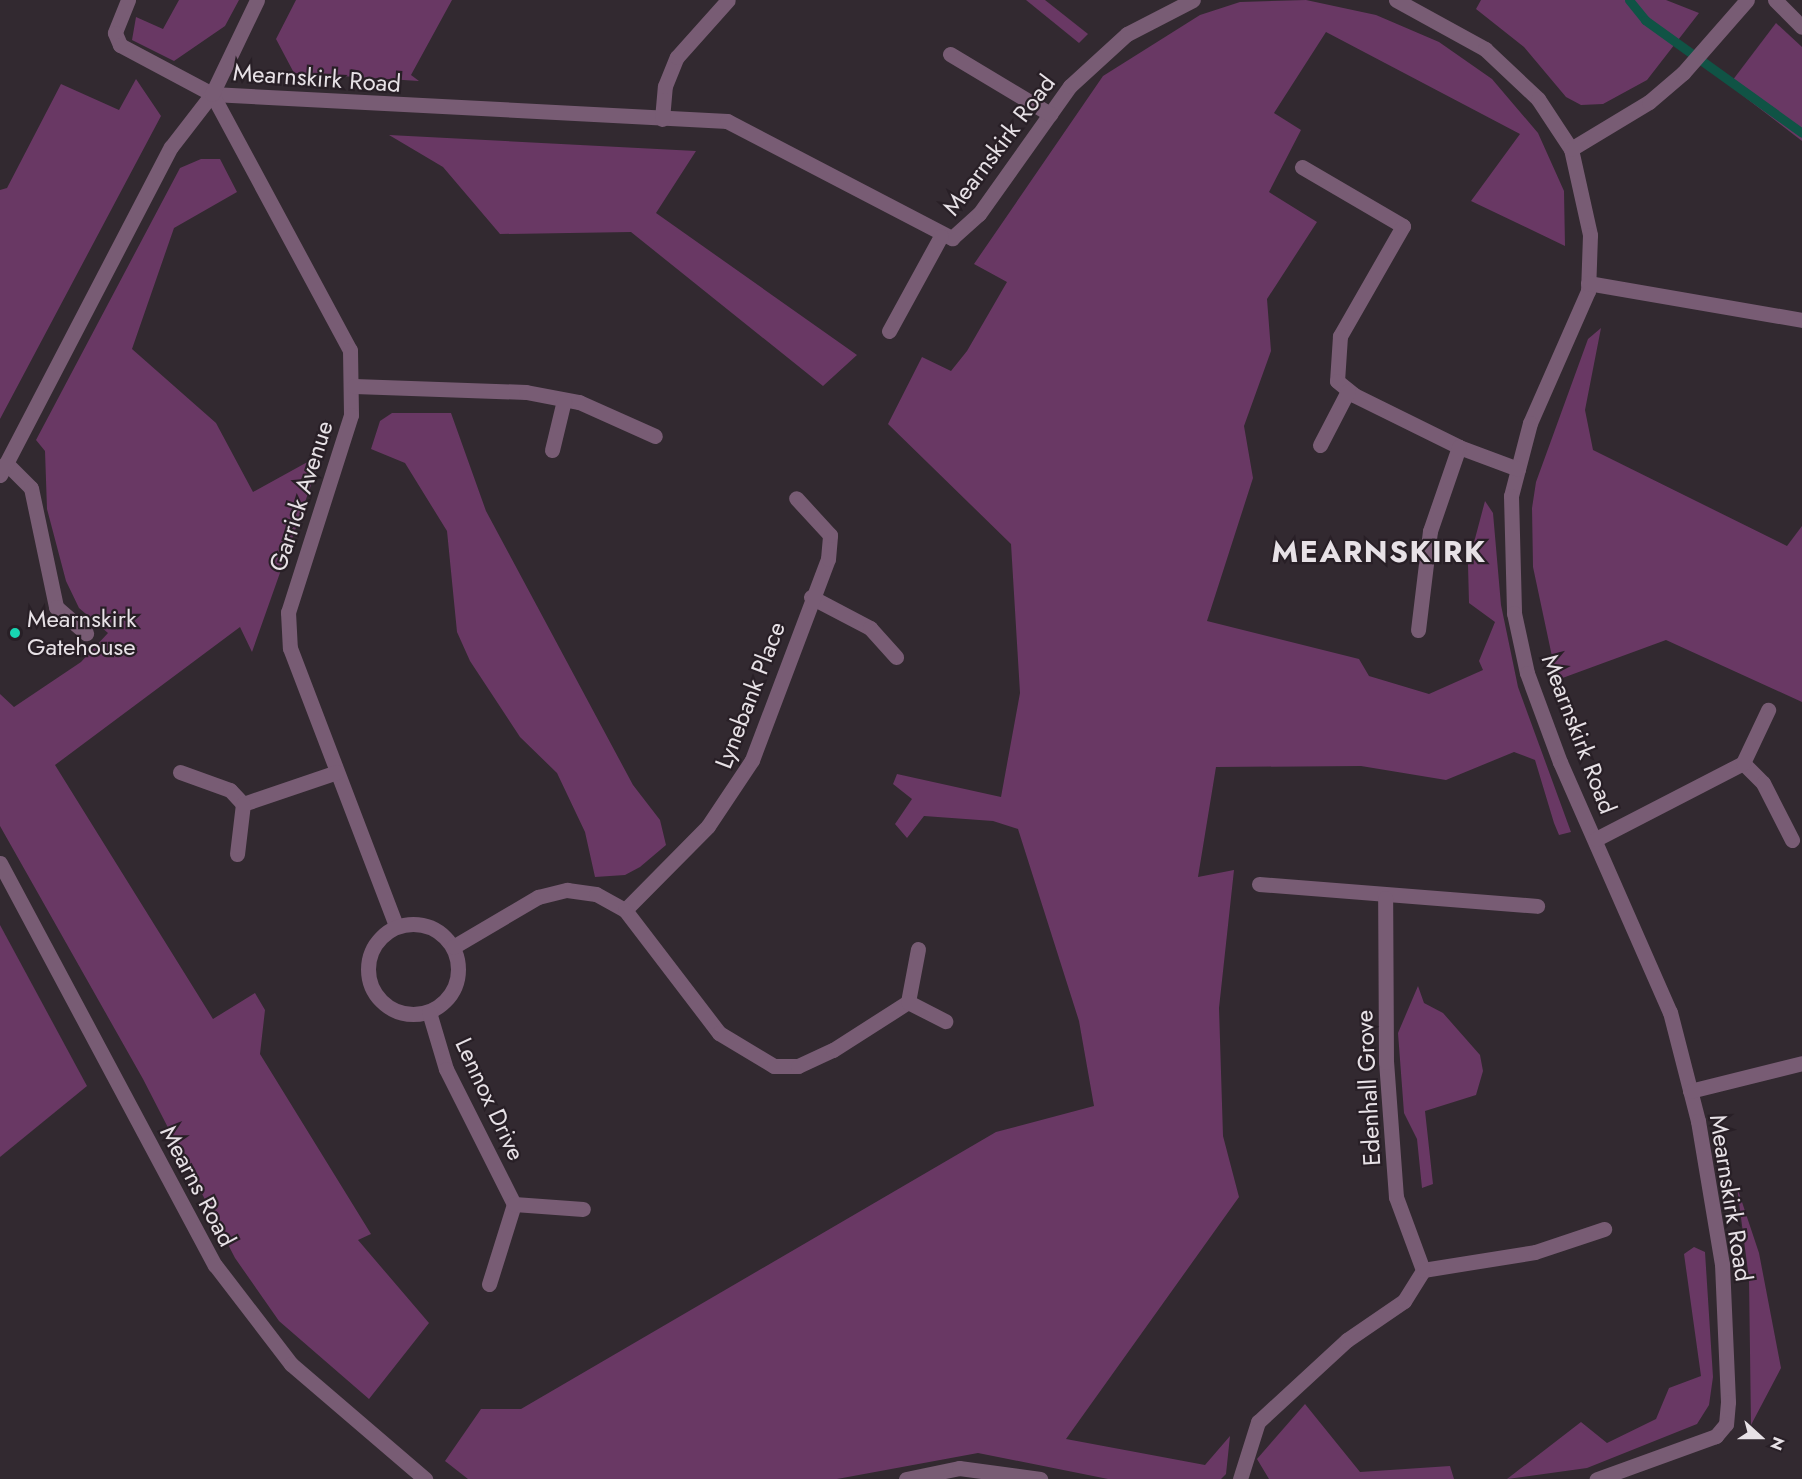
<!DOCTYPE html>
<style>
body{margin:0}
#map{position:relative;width:1802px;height:1479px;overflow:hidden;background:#322930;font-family:Jost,sans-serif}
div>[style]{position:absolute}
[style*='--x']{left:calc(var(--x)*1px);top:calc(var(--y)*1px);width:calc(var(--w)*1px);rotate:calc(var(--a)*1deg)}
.green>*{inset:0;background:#693864}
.stream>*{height:9px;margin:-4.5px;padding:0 4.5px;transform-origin:4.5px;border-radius:4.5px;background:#105345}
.minor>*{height:15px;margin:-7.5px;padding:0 7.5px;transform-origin:7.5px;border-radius:7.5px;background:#785c74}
.minor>.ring{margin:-7.5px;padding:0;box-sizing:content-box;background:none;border:15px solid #785c74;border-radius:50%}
.dots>*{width:16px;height:16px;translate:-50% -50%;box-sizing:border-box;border:3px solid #281f26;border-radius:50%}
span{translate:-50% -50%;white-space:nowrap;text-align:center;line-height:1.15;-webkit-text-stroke:4.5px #281f26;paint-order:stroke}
.street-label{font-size:24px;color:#e7e1e6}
.poi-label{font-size:24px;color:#e7e1e6}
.left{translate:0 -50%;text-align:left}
.district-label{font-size:30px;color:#e7e1e6;font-weight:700;letter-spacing:1.5px}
.north{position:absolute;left:1730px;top:1407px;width:60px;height:60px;-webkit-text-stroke:4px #281f26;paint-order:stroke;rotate:111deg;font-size:16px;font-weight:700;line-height:24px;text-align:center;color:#e7e1e6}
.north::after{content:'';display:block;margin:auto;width:21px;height:27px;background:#e7e1e6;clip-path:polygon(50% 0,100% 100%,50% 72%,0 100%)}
</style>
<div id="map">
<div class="green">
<div style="clip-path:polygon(179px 0,239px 0,225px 26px,174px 61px,132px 40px,136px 17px,163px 29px)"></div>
<div style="clip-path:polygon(296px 0,452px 0,411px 75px,419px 81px,294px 73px,276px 39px)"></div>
<div style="clip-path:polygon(1026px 0,1045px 0,1088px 34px,1079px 43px)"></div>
<div style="clip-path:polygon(1306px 0,1376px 15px,1439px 42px,1492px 79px,1538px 133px,1564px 191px,1565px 246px,1471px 201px,1520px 134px,1326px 32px,1274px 113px,1301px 130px,1269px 192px,1317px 222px,1267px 299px,1271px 351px,1244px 426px,1253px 478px,1207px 621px,1359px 659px,1369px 676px,1429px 694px,1483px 670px,1479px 661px,1495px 622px,1469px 603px,1468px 565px,1485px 501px,1493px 513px,1501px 605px,1518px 687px,1571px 832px,1559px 835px,1554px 823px,1535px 760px,1514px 752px,1446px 780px,1361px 766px,1216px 767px,1198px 877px,1234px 870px,1219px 1008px,1223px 1136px,1239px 1197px,1066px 1439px,1205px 1465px,1230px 1436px,1226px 1474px,1221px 1479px,1108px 1479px,978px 1453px,837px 1479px,468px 1479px,445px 1461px,481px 1409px,521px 1409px,996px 1132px,1094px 1106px,1079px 1021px,1018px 829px,993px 821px,924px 816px,907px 838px,895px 824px,912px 799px,893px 784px,897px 774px,1001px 797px,1020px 693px,1011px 544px,888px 424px,922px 357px,951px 371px,967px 351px,1007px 282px,974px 264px,1103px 76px,1200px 15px,1240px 2px)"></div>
<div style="clip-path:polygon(1481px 0,1666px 0,1699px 13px,1647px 80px,1603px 104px,1581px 105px,1566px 97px,1524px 47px,1476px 9px)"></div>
<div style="clip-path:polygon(1776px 23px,1802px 47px,1802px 141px,1729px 85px)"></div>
<div style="clip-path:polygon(136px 79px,161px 116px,0 419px,0 190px,7px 188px,61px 84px,119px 110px)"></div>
<div style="clip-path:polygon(389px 135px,696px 151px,656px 213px,857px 355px,823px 386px,631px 232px,500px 234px,443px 167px)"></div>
<div style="clip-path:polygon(201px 159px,220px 159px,237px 192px,174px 228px,132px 349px,216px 423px,253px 492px,322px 454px,252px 652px,240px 627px,55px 765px,213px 1019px,255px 993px,265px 1010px,260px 1054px,371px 1234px,358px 1240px,429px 1323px,369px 1399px,279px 1321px,235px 1258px,143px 1079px,0 826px,0 694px,14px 707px,81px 662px,108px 633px,79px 608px,66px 581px,47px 509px,45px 451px,36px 440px,180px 168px)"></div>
<div style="clip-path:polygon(1601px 328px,1585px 410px,1593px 450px,1787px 546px,1802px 526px,1802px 702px,1666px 640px,1557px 680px,1533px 567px,1532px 508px,1536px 482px,1588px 339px)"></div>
<div style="clip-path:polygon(392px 413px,451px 413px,486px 511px,633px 785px,660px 820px,666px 845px,640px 867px,625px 875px,595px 877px,585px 832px,557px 773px,520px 737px,470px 661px,457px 632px,447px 531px,405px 463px,371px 449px,380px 421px)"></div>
<div style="clip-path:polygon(0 925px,87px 1086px,0 1157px)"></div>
<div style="clip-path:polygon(1418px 986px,1424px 1003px,1443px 1013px,1480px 1055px,1483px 1071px,1476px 1095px,1425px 1111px,1433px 1184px,1422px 1188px,1417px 1139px,1404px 1113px,1398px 1033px)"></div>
<div style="clip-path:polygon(1737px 1187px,1759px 1253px,1781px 1368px,1751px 1425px,1749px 1279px)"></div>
<div style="clip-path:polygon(1694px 1247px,1705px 1252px,1713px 1377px,1709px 1405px,1697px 1424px,1587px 1468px,1507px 1479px,1581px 1422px,1607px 1443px,1656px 1419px,1669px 1388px,1701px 1376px,1684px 1254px)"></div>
<div style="clip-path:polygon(1305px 1404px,1360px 1472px,1450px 1466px,1454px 1479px,1269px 1479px,1257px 1459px)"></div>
</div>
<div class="stream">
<div style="--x:1629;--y:0;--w:26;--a:51"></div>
<div style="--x:1645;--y:20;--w:193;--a:35.7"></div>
</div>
<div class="minor">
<div style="--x:128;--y:0;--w:35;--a:112"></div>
<div style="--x:115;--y:33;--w:13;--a:67"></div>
<div style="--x:120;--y:45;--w:104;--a:28"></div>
<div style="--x:212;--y:94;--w:516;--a:3"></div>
<div style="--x:727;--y:121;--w:254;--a:27.5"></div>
<div style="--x:952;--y:238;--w:36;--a:-42"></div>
<div style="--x:979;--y:214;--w:157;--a:-54.6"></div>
<div style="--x:1070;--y:86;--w:77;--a:-42.4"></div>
<div style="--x:1127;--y:34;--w:74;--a:-27.3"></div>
<div style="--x:1396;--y:0;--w:102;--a:28.8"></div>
<div style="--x:1485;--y:49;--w:73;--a:43.3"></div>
<div style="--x:1538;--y:99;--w:60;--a:56.6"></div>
<div style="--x:1571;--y:149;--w:88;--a:77.5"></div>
<div style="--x:1590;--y:235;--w:56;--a:92"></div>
<div style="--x:1588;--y:291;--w:144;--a:113.7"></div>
<div style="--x:1530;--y:423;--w:75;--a:104.6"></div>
<div style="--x:1511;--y:496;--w:117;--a:88.5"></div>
<div style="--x:1514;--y:613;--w:61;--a:77.8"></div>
<div style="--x:1527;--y:673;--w:95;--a:69.7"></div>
<div style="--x:1560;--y:762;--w:273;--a:66.3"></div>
<div style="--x:1670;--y:1012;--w:113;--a:75.6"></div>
<div style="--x:1698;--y:1121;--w:145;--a:80.5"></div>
<div style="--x:1722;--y:1264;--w:138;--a:87.5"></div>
<div style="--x:1728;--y:1402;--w:22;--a:95"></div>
<div style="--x:1726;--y:1424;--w:16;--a:130"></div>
<div style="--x:1716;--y:1436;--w:127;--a:160.1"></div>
<div style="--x:1775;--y:0;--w:38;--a:45"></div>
<div style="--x:950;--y:54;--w:117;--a:31"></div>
<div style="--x:212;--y:94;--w:291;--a:61.7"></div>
<div style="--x:350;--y:350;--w:65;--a:89.1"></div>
<div style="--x:351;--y:415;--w:207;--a:107.7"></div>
<div style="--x:288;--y:612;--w:36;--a:87"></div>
<div style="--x:290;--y:648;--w:298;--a:69.1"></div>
<div style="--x:662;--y:119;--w:33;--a:-85"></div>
<div style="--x:665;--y:86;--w:31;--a:-68"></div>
<div style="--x:677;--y:57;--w:76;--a:-48.2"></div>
<div style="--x:1571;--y:149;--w:91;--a:-31.1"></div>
<div style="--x:1649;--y:102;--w:45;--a:-40.5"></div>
<div style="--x:1683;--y:73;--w:97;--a:-48.8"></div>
<div style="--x:1302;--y:167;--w:117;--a:30.3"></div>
<div style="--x:1403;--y:226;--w:127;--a:119.8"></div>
<div style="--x:1340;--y:336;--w:45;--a:93.8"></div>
<div style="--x:1337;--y:381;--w:22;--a:39"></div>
<div style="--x:1354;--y:395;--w:117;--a:26.3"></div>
<div style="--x:1459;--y:447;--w:63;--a:20.4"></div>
<div style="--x:1588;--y:283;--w:217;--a:9.8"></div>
<div style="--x:889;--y:331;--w:108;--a:-61.3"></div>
<div style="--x:354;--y:386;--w:172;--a:2"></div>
<div style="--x:526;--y:392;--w:54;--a:10.7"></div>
<div style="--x:579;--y:402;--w:83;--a:24.1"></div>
<div style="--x:1320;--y:445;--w:61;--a:-62.6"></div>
<div style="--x:552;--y:450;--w:51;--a:-76.5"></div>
<div style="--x:6;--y:463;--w:35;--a:45"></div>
<div style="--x:31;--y:488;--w:122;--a:78.1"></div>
<div style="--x:56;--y:607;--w:40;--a:41"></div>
<div style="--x:0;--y:475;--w:370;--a:-62.5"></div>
<div style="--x:171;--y:147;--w:67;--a:-52.3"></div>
<div style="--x:212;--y:94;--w:104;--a:-64.4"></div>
<div style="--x:811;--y:597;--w:67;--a:27.7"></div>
<div style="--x:870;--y:628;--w:39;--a:48"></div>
<div style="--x:1418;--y:630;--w:100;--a:-83.1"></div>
<div style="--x:1430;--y:531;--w:89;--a:-71"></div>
<div style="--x:1743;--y:763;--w:28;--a:45"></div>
<div style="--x:1763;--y:783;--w:64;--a:63"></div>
<div style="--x:180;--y:772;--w:53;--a:19.8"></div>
<div style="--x:230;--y:790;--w:19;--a:47"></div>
<div style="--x:243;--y:804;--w:99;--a:-18.8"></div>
<div style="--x:1596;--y:839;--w:165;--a:-27.3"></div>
<div style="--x:1743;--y:763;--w:59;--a:-64.7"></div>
<div style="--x:237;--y:854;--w:50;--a:-83.2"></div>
<div style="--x:0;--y:863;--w:456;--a:61.9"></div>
<div style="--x:215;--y:1265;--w:125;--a:52.5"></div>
<div style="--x:291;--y:1364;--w:177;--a:40.6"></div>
<div style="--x:1259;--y:884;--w:279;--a:4.5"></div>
<div style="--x:625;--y:910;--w:118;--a:-45.3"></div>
<div style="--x:708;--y:826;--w:79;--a:-56.3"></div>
<div style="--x:752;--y:760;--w:215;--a:-69.3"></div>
<div style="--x:828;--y:559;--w:24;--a:-85"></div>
<div style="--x:830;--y:535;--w:50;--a:-132.6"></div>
<div class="ring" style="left:368px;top:924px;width:75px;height:75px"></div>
<div style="--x:453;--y:947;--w:99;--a:-30.5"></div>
<div style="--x:538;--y:897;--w:30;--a:-14"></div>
<div style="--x:567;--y:890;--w:29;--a:8"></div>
<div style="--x:596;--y:894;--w:33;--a:29"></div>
<div style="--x:625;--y:910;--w:155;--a:52.6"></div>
<div style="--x:719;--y:1033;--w:64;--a:31"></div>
<div style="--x:774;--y:1066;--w:24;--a:0"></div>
<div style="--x:798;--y:1066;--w:38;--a:-25"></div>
<div style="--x:833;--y:1050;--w:89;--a:-32.6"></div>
<div style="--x:918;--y:949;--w:54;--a:100.7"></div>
<div style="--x:908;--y:1002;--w:42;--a:27.2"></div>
<div style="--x:429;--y:1012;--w:59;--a:73.4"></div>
<div style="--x:446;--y:1069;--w:151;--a:63.3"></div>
<div style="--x:1690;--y:1091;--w:115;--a:-14"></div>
<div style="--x:1423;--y:1270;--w:113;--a:-9.1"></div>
<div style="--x:1535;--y:1252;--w:73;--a:-18.4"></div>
<div style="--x:489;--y:1284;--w:84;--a:-72.6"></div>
<div style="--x:514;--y:1204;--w:69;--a:4.1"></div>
<div style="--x:906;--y:1479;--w:54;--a:-11.7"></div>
<div style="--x:959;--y:1468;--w:82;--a:7.7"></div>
<div style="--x:1240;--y:1479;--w:60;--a:-72.5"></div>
<div style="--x:1258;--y:1422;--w:121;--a:-42.7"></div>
<div style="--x:1347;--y:1340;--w:69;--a:-34.4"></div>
<div style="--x:1404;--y:1301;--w:36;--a:-58"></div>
<div style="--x:1423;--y:1270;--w:78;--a:-110.3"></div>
<div style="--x:1396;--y:1197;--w:135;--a:-94.2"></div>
<div style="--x:1386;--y:1062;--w:164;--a:-90.3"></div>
</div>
<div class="dots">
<div style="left:15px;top:633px;background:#18d5b2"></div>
</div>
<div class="street-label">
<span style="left:317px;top:78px;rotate:4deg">Mearnskirk Road</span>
<span style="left:999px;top:145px;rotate:-53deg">Mearnskirk Road</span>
<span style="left:301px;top:496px;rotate:-72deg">Garrick Avenue</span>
<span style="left:750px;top:695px;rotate:-69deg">Lynebank Place</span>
<span style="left:1579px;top:734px;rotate:69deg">Mearnskirk Road</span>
<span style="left:1368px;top:1088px;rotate:-93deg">Edenhall Grove</span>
<span style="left:490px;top:1099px;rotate:65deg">Lennox Drive</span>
<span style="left:198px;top:1186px;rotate:62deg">Mearns Road</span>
<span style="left:1731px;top:1198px;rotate:81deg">Mearnskirk Road</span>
</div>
<div class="poi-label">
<span class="left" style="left:27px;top:633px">Mearnskirk<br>Gatehouse</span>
</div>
<div class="district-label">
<span style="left:1379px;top:552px">MEARNSKIRK</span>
</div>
<div class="north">N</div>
</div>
